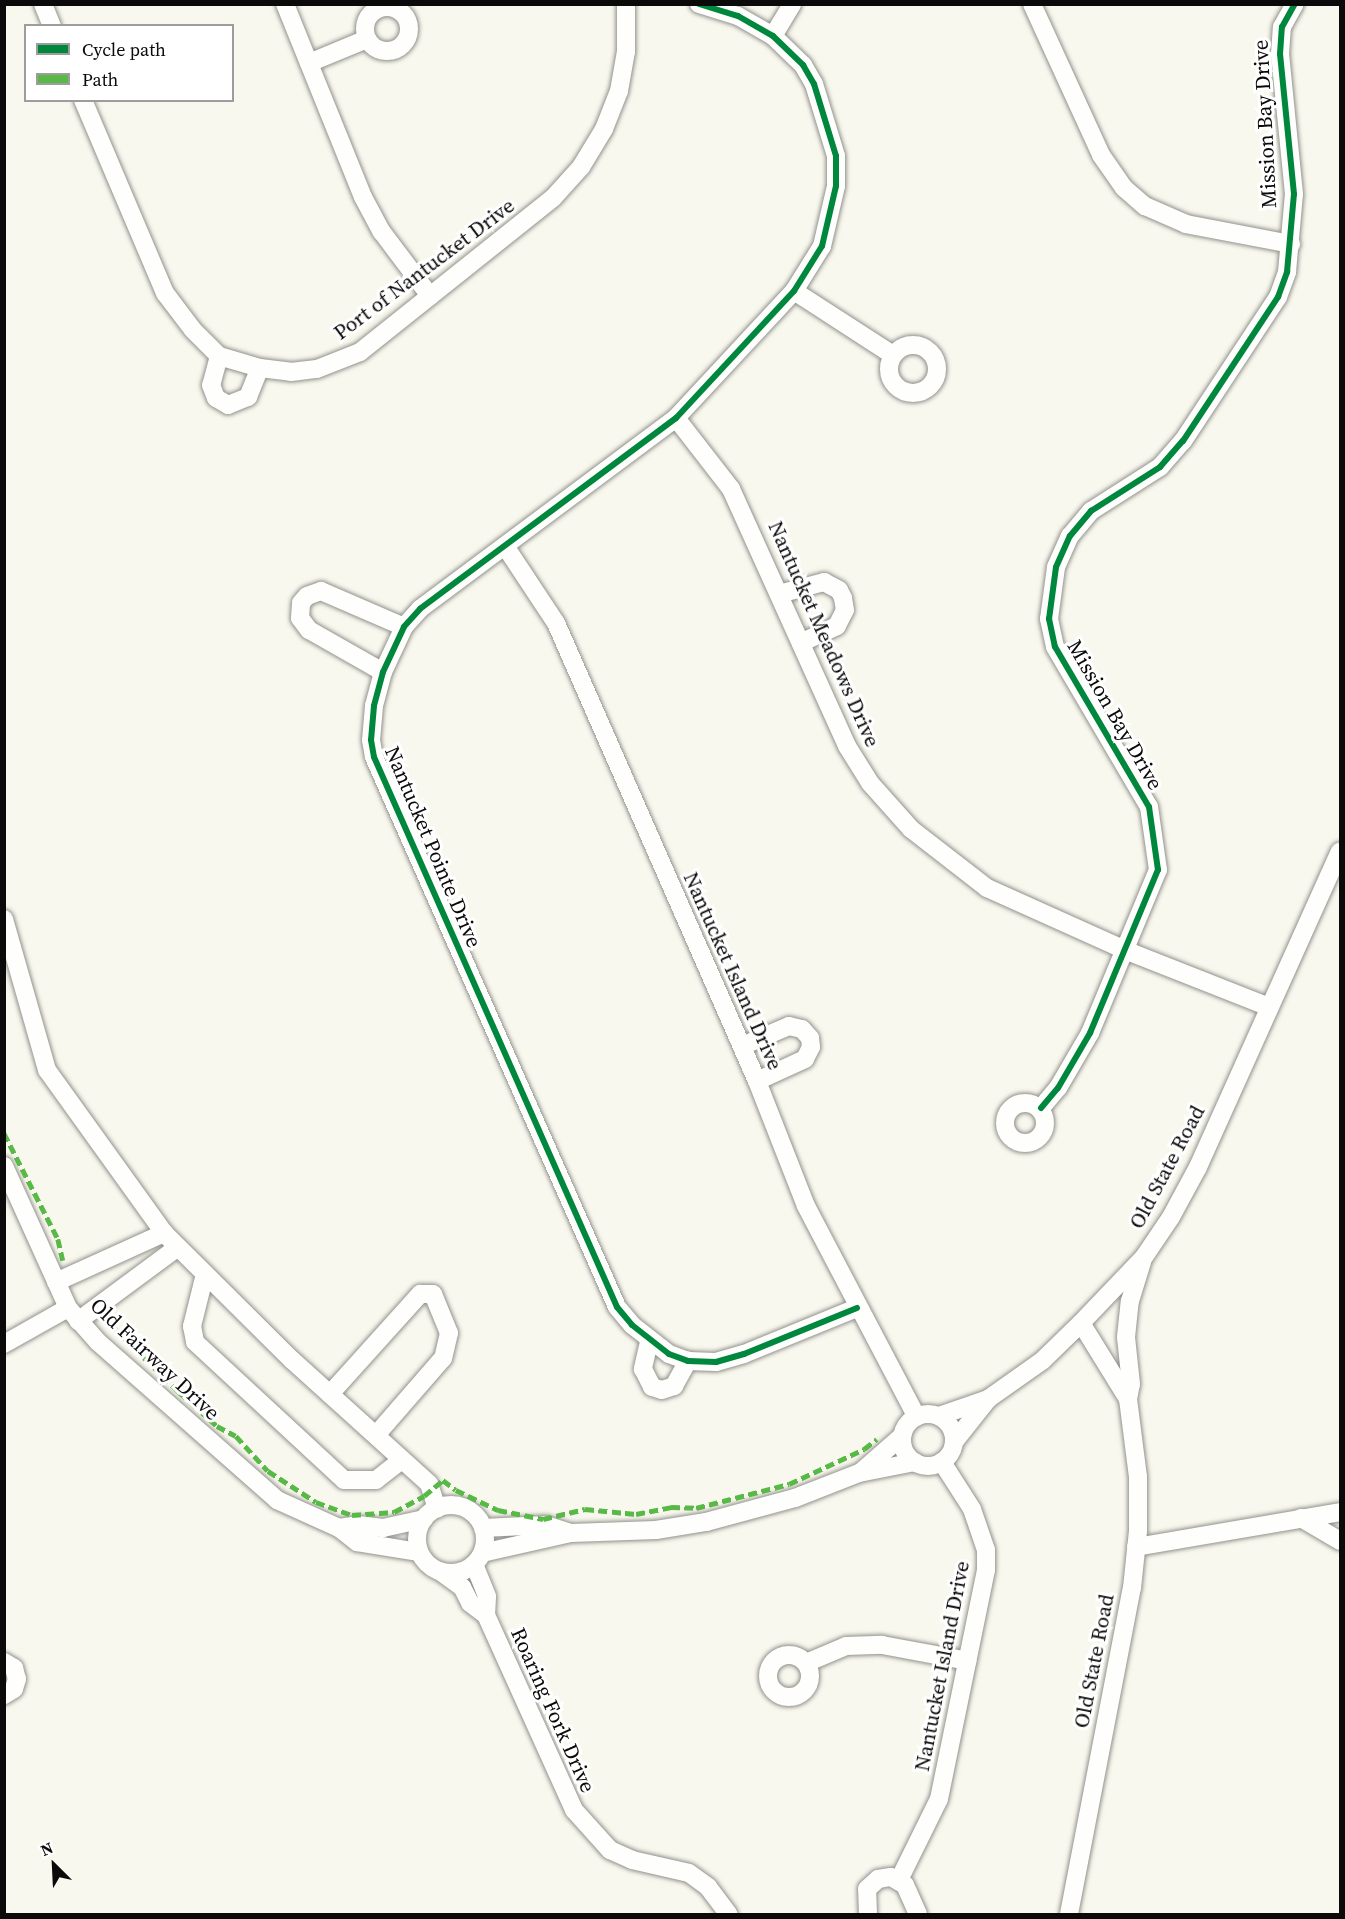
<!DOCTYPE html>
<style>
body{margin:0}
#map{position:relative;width:1345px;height:1919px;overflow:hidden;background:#f9f8ee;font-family:"Source Serif 4",serif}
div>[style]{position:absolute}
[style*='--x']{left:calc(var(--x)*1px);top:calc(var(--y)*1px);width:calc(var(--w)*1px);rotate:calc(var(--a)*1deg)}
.roads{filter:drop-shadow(0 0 2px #92918d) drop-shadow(0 0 2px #92918d)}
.minor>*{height:18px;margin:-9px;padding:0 9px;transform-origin:9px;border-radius:9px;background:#fefefc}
.minor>.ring{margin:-9px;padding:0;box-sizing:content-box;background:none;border:18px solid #fefefc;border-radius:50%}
.quiet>*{height:4.5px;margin-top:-2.25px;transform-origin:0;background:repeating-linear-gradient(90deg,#58b947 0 9px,transparent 0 13.5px)}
.cycleway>*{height:6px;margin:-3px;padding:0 3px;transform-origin:3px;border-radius:3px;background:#00873e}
span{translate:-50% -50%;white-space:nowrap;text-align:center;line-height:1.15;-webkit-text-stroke:6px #fff;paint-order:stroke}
.street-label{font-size:21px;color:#0a0a0a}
.frame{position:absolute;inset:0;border:6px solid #0a0a0a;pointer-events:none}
.legend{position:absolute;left:24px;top:24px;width:210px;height:78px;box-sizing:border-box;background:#fff;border:2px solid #9d9d9d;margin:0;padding:8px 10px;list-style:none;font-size:18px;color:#0a0a0a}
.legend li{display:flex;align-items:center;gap:12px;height:30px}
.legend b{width:30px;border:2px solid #9d9d9d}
.north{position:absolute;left:24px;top:1835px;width:60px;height:60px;-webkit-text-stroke:4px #fff;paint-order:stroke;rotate:336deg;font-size:16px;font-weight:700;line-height:24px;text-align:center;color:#0a0a0a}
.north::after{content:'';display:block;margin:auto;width:21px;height:27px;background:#0a0a0a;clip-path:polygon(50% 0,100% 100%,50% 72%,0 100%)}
</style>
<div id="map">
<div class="roads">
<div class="minor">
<div style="--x:43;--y:4;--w:24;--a:68"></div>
<div style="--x:285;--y:4;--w:208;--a:68"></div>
<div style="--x:363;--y:197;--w:40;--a:62"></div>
<div style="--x:382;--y:232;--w:80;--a:53.1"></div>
<div style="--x:699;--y:4;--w:41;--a:17.1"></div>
<div style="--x:738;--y:16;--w:40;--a:29.7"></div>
<div style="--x:773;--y:36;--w:42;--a:44"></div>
<div style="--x:803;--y:65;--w:22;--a:60"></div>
<div style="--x:814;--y:84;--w:75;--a:73"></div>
<div style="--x:836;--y:156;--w:30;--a:90"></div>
<div style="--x:836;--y:186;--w:62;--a:103.1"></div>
<div style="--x:822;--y:246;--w:53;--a:121.9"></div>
<div style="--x:794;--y:291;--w:173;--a:132.9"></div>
<div style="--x:676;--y:418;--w:319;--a:143.3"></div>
<div style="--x:420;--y:609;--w:24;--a:132"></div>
<div style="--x:404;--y:627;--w:50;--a:115"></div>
<div style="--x:383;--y:672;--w:35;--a:105"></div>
<div style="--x:374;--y:706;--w:34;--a:95"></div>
<div style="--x:371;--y:740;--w:17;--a:80"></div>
<div style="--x:374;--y:757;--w:601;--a:66.16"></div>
<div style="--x:617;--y:1307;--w:23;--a:50"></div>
<div style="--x:632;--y:1325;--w:47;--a:38.1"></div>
<div style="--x:669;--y:1354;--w:20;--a:20"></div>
<div style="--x:688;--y:1361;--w:28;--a:2"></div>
<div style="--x:716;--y:1362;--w:29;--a:-16"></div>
<div style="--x:744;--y:1354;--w:122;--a:-22.2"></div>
<div style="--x:1032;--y:4;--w:166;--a:65.4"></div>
<div style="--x:1101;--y:155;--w:40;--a:55.1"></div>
<div style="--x:1124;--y:188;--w:28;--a:41"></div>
<div style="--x:1145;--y:206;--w:45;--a:23.7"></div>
<div style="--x:1186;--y:224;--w:107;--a:10.8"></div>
<div class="ring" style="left:365px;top:7px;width:26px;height:26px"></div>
<div style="--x:773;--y:36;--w:37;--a:-59"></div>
<div style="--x:309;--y:63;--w:63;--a:-22.5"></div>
<div style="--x:83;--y:100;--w:210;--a:67"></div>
<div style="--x:165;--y:293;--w:46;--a:52.9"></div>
<div style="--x:193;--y:330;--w:37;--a:45"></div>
<div style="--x:219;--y:356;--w:43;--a:16.3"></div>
<div style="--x:260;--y:368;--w:31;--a:7"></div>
<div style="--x:291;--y:372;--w:26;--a:-7"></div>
<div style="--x:317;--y:369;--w:46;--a:-21.6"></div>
<div style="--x:360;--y:352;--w:247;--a:-38.6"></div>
<div style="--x:553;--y:198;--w:42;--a:-47.9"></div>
<div style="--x:581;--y:167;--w:44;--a:-58.8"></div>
<div style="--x:604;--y:129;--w:41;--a:-68.5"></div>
<div style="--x:619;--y:91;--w:40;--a:-80"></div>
<div style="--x:626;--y:52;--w:48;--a:-90"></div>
<div style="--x:794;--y:291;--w:118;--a:32.9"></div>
<div class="ring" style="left:889px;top:345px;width:30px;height:30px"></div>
<div style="--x:219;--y:356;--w:30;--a:105"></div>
<div style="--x:211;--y:385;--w:14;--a:69"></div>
<div style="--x:216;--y:398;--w:14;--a:30"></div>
<div style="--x:228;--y:405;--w:22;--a:-22"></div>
<div style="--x:248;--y:397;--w:31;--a:-68"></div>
<div style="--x:676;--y:418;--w:90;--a:52.2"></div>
<div style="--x:731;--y:489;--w:282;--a:65.7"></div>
<div style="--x:847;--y:746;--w:44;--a:58.1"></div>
<div style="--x:870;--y:783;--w:62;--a:48.3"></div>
<div style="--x:911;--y:829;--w:96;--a:37.8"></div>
<div style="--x:987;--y:888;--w:154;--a:24.2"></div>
<div style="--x:1127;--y:951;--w:153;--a:21.5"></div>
<div style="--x:505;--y:546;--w:92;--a:56.5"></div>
<div style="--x:556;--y:623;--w:500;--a:66.31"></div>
<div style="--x:757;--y:1081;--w:134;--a:68.6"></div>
<div style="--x:806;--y:1206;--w:238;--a:62.3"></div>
<div style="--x:779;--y:594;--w:47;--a:-14.9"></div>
<div style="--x:824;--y:582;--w:17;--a:28"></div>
<div style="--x:839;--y:590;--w:9;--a:63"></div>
<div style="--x:843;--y:598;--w:12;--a:81"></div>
<div style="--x:845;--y:610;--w:18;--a:117"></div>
<div style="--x:837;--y:626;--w:40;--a:155"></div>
<div style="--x:383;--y:672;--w:85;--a:-150.4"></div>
<div style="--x:309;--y:630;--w:15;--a:-127"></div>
<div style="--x:300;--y:618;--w:15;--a:-86"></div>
<div style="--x:301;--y:603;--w:9;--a:-49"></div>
<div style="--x:307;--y:596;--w:15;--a:-20"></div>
<div style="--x:321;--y:591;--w:90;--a:23.4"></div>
<div style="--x:4;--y:919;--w:157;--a:74.1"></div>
<div style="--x:47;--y:1070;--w:201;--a:54.3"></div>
<div style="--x:164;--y:1233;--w:180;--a:44.8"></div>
<div style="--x:292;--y:1360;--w:185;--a:42.1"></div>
<div style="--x:429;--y:1484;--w:26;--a:72"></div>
<div style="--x:742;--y:1046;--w:51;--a:-23.1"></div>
<div style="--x:789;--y:1026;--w:13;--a:13"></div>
<div style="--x:802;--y:1029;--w:12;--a:48"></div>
<div style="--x:810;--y:1038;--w:9;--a:84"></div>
<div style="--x:811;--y:1047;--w:13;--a:117"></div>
<div style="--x:805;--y:1059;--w:53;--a:155.4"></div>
<div class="ring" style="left:1005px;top:1103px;width:22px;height:22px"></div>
<div style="--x:1041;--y:1108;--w:26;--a:-50"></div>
<div style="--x:1058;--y:1088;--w:64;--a:-59.8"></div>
<div style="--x:1090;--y:1033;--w:177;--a:-67.4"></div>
<div style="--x:1158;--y:870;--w:64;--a:-98.1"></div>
<div style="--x:1149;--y:807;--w:186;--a:-120.4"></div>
<div style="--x:1055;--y:647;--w:29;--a:-102"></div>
<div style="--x:1049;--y:619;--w:52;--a:-82.3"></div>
<div style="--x:1056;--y:567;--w:34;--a:-66"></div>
<div style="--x:1070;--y:536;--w:33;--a:-50"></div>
<div style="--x:1091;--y:511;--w:82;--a:-32.5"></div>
<div style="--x:1160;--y:467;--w:35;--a:-49"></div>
<div style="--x:1183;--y:441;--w:173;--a:-56.6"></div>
<div style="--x:1278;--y:297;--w:27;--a:-70"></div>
<div style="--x:1287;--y:272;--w:78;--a:-84.9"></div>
<div style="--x:1294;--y:194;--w:141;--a:-95.7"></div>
<div style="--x:1280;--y:54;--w:27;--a:-86"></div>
<div style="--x:1282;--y:27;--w:26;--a:-61"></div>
<div style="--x:4;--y:1166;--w:156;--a:65.7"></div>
<div style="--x:68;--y:1308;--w:45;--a:48.6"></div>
<div style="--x:98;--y:1342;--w:239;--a:41.4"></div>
<div style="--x:277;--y:1500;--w:68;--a:24.3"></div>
<div style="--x:339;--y:1528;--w:23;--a:38"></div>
<div style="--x:357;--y:1542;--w:63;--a:9.2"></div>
<div style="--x:205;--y:1274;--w:54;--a:104"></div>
<div style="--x:192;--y:1326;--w:16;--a:79"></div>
<div style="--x:195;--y:1342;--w:203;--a:42.8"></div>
<div style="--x:344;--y:1480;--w:32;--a:0"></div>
<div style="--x:376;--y:1480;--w:33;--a:-38"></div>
<div style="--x:56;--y:1282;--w:119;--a:-24.4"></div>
<div style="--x:78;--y:1321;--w:124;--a:-36.5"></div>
<div style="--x:649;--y:1342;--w:28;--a:103"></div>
<div style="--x:643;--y:1369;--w:20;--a:63"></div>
<div style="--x:652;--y:1387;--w:10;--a:17"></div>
<div style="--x:662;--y:1390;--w:13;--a:-18"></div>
<div style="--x:674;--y:1386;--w:29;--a:-61"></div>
<div style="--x:4;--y:1344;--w:73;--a:-29.4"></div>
<div style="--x:330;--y:1394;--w:135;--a:-48"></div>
<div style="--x:420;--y:1294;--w:13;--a:0"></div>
<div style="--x:433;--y:1294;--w:42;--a:67.7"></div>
<div style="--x:449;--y:1333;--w:26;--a:103"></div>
<div style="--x:443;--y:1358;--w:102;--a:131"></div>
<div style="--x:1128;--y:1399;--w:15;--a:-79"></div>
<div style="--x:1131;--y:1384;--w:47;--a:-96.1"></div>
<div style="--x:1126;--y:1337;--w:36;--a:-84"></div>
<div style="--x:1130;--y:1301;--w:41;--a:-72.9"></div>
<div class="ring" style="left:902px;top:1414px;width:34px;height:34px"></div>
<div style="--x:939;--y:1416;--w:52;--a:-19.1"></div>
<div style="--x:954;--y:1442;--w:55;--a:-51.7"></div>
<div style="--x:988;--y:1399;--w:67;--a:-35.3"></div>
<div style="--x:1043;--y:1360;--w:53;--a:-44.2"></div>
<div style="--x:1081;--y:1323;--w:91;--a:-46.3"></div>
<div style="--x:1144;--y:1257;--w:48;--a:-56"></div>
<div style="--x:1171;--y:1217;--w:57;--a:-61.6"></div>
<div style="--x:1198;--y:1167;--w:346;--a:-65.8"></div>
<div style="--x:861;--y:1472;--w:55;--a:-41.3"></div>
<div class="ring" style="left:417px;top:1505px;width:50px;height:50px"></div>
<div style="--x:1301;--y:1518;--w:45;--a:30.5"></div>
<div style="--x:339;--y:1528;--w:19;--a:-9"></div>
<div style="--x:358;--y:1525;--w:25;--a:7"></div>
<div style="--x:383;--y:1528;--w:42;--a:-12.4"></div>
<div style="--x:483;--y:1528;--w:63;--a:-2.7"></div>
<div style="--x:546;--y:1525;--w:26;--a:18"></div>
<div style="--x:1136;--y:1547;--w:207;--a:-9.7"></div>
<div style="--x:482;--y:1553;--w:91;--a:-12.7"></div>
<div style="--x:571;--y:1533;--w:85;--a:-2"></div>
<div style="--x:656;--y:1530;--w:51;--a:-9.1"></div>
<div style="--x:706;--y:1522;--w:92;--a:-15.1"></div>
<div style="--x:795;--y:1498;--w:69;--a:-21.3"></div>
<div style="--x:859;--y:1473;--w:57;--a:-11.1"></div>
<div style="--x:474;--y:1564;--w:35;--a:68"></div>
<div style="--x:487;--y:1597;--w:18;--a:93"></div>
<div style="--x:486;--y:1615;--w:214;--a:65.7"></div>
<div style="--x:574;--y:1810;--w:54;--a:48"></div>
<div style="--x:610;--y:1850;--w:24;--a:24"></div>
<div style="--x:632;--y:1860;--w:58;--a:12.8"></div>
<div style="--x:689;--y:1873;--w:24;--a:36"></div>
<div style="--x:708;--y:1887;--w:34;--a:53"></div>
<div style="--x:441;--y:1572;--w:26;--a:36"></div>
<div style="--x:462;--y:1587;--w:18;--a:63"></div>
<div style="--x:470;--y:1603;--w:20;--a:37"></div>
<div class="ring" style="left:768px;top:1655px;width:24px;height:24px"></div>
<div style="--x:4;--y:1662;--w:12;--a:31"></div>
<div style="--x:14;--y:1668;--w:11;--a:75"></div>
<div style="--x:17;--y:1679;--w:10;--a:107"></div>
<div style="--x:14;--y:1689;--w:12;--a:149"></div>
<div style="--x:806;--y:1663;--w:43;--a:-23"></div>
<div style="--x:846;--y:1646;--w:36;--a:-2"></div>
<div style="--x:882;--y:1645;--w:87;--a:10.5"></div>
<div style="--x:899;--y:1880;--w:90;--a:-63.7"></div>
<div style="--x:939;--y:1799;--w:234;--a:-78.4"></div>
<div style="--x:986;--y:1570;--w:20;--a:-90"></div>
<div style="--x:986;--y:1550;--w:43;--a:-108.9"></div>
<div style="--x:972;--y:1509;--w:56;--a:-122.6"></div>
<div style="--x:868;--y:1914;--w:25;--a:-92"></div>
<div style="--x:867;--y:1889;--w:15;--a:-42"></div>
<div style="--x:878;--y:1879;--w:13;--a:-9"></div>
<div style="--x:891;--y:1877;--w:16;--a:30"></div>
<div style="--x:905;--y:1885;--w:32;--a:66"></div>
<div style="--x:1069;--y:1914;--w:332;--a:-79.1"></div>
<div style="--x:1132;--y:1588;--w:57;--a:-84"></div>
<div style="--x:1138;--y:1531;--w:54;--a:-90"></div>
<div style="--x:1138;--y:1477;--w:79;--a:-97.3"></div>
<div style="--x:1128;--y:1399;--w:89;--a:-121.7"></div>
</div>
</div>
<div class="quiet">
<div style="--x:4;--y:1133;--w:119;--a:63"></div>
<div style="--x:58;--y:1239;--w:22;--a:77"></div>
<div style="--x:105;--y:1319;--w:104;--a:44.6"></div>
<div style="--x:179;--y:1392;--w:51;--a:41.8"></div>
<div style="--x:217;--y:1426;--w:21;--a:28"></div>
<div style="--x:236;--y:1436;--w:47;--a:47.6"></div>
<div style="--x:268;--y:1471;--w:57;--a:32.9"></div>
<div style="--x:316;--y:1502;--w:38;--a:20"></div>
<div style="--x:352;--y:1515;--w:42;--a:-4.1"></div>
<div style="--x:394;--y:1512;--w:34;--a:-28"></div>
<div style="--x:424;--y:1496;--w:25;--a:-40"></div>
<div style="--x:443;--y:1480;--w:16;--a:38"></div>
<div style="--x:456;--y:1490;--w:47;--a:25.5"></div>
<div style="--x:498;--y:1510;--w:46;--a:11.3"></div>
<div style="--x:543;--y:1519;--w:43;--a:-13.4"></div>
<div style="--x:585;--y:1509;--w:51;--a:5.6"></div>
<div style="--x:636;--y:1514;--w:36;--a:-11"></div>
<div style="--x:671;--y:1507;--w:25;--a:2"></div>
<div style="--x:696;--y:1508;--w:96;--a:-14.5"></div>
<div style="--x:789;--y:1484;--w:83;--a:-25"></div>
<div style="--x:864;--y:1449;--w:16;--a:-38"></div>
</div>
<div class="cycleway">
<div style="--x:699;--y:4;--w:41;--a:17.1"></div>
<div style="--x:738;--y:16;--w:40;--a:29.7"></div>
<div style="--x:773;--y:36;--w:42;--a:44"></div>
<div style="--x:803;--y:65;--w:22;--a:60"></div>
<div style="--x:814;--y:84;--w:75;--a:73"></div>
<div style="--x:836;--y:156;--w:30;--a:90"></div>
<div style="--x:836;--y:186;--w:62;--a:103.1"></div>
<div style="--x:822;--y:246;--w:53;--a:121.9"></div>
<div style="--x:794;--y:291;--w:173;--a:132.9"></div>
<div style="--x:676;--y:418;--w:319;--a:143.3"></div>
<div style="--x:420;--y:609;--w:24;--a:132"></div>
<div style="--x:404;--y:627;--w:50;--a:115"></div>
<div style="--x:383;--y:672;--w:35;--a:105"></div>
<div style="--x:374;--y:706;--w:34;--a:95"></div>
<div style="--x:371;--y:740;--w:17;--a:80"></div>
<div style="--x:374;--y:757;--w:601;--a:66.16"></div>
<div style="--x:617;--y:1307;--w:23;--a:50"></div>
<div style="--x:632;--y:1325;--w:47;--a:38.1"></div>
<div style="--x:669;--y:1354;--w:20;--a:20"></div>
<div style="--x:688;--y:1361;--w:28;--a:2"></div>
<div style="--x:716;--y:1362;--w:29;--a:-16"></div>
<div style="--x:744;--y:1354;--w:122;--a:-22.2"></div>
<div style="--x:1041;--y:1108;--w:26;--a:-50"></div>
<div style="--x:1058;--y:1088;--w:64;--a:-59.8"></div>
<div style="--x:1090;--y:1033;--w:177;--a:-67.4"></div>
<div style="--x:1158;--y:870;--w:64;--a:-98.1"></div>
<div style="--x:1149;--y:807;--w:186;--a:-120.4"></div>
<div style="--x:1055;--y:647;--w:29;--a:-102"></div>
<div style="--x:1049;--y:619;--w:52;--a:-82.3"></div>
<div style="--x:1056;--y:567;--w:34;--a:-66"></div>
<div style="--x:1070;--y:536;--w:33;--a:-50"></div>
<div style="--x:1091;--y:511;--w:82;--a:-32.5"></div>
<div style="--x:1160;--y:467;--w:35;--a:-49"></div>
<div style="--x:1183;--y:441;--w:173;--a:-56.6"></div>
<div style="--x:1278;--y:297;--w:27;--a:-70"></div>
<div style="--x:1287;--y:272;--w:78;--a:-84.9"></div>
<div style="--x:1294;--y:194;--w:141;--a:-95.7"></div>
<div style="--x:1280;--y:54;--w:27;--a:-86"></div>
<div style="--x:1282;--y:27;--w:26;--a:-61"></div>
</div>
<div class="street-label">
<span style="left:1265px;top:124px;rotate:-93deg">Mission Bay Drive</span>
<span style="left:424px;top:269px;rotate:-37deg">Port of Nantucket Drive</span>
<span style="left:824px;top:634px;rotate:66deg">Nantucket Meadows Drive</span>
<span style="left:1115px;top:715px;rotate:60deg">Mission Bay Drive</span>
<span style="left:433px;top:847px;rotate:67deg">Nantucket Pointe Drive</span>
<span style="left:733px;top:971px;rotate:66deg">Nantucket Island Drive</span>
<span style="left:1167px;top:1167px;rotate:-62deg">Old State Road</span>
<span style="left:155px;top:1359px;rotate:43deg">Old Fairway Drive</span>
<span style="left:1094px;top:1661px;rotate:-79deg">Old State Road</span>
<span style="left:942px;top:1666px;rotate:-79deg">Nantucket Island Drive</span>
<span style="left:553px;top:1710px;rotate:66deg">Roaring Fork Drive</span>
</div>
<div class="frame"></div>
<ul class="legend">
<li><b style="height:8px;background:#00873e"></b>Cycle path</li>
<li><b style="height:8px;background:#58b947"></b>Path</li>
</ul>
<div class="north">N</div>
</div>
